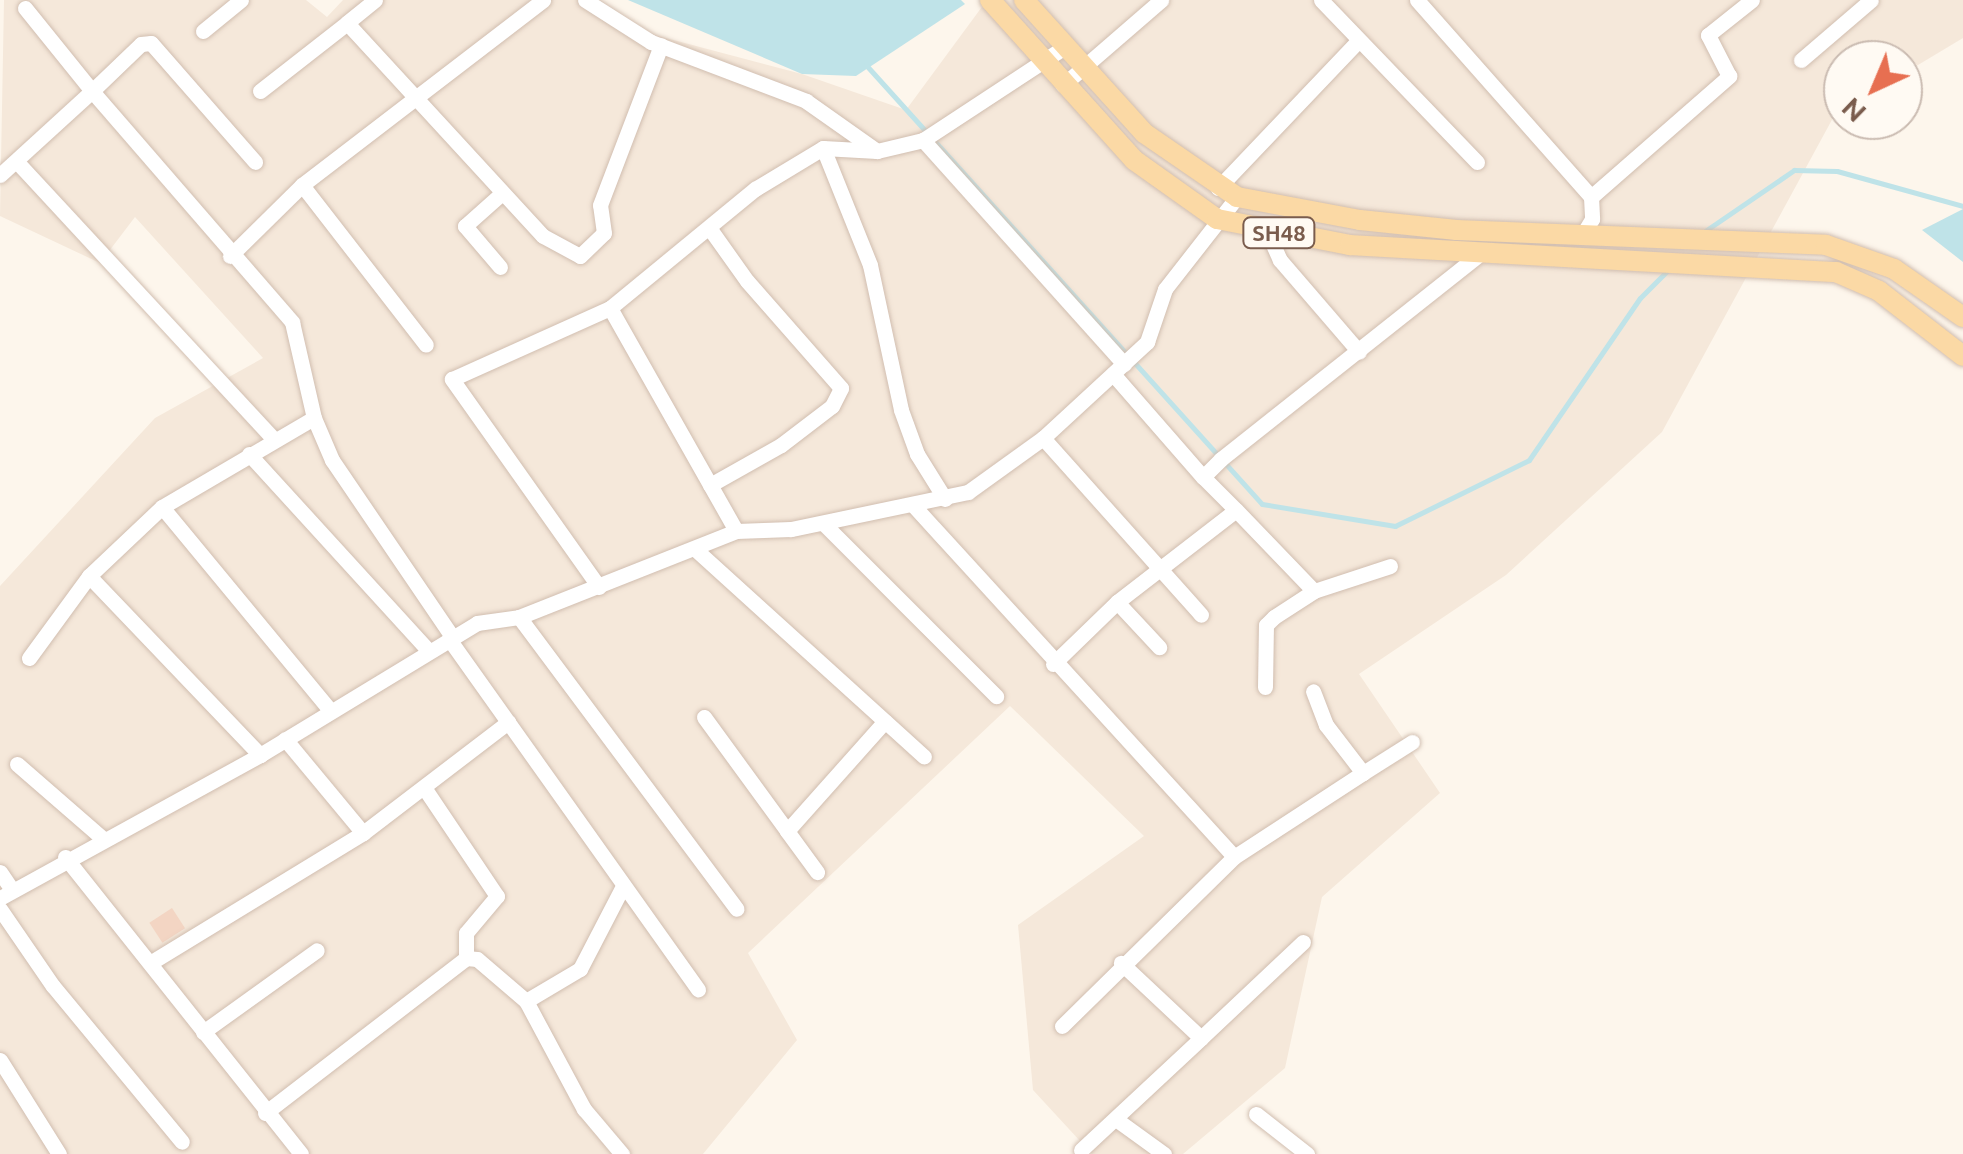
<!DOCTYPE html>
<style>
body{margin:0}
#map{position:relative;width:1963px;height:1154px;overflow:hidden;background:#fdf6ec;font-family:Ubuntu,sans-serif}
div>[style]{position:absolute}
[style*='--x']{left:calc(var(--x)*1px);top:calc(var(--y)*1px);width:calc(var(--w)*1px);rotate:calc(var(--a)*1deg)}
.residential>*{inset:0;background:#f5e8da}
.water>*{inset:0;background:#bfe3e8}
.stream>*{height:5px;margin:-2.5px;padding:0 2.5px;transform-origin:2.5px;border-radius:2.5px;background:#bfe3e8}
.building>*{inset:0;background:#f3d5c3;transform-origin:0 0}
.roads{filter:drop-shadow(0 0 2px #d1beb0) drop-shadow(0 0 2px #d1beb0)}
.minor>*{height:15px;margin:-7.5px;padding:0 7.5px;transform-origin:7.5px;border-radius:7.5px;background:#fff}
.major>*{height:20px;margin:-10px;padding:0 10px;transform-origin:10px;border-radius:10px;background:#fbd9a5}
span{translate:-50% -50%;white-space:nowrap;text-align:center;line-height:1.15;-webkit-text-stroke:8px #fffaf3;paint-order:stroke}
.shield-label span{padding:2px 8px;background:#fffaf3;border:2px solid;border-radius:8px;-webkit-text-stroke-width:0}
.shield-label{font-size:22px;color:#7a5c4d;font-weight:700}
.north{position:absolute;left:1823px;top:40px;width:100px;height:100px;box-sizing:border-box;background:#fffaf3;border:2px solid #cabbb1;border-radius:50%;rotate:224deg;font-size:28px;font-weight:700;line-height:40px;text-align:center;color:#7a5c4d}
.north::after{content:'';display:block;margin:auto;width:35px;height:45px;background:#e76f51;clip-path:polygon(50% 0,100% 100%,50% 72%,0 100%)}
</style>
<div id="map">
<div class="residential">
<div style="clip-path:polygon(4px 0,306px 0,327px 17px,343px 0,585px 0,632px 29px,802px 74px,906px 110px,987px 0,1963px 0,1963px 38px,1903px 74px,1903px 60px,1843px 60px,1843px 110px,1834px 116px,1662px 432px,1506px 575px,1359px 674px,1440px 793px,1322px 897px,1285px 1068px,1183px 1154px,1092px 1154px,1033px 1090px,1018px 925px,1144px 836px,1010px 706px,748px 953px,797px 1040px,703px 1154px,0 1154px,0 586px,155px 418px,263px 358px,135px 217px,100px 263px,0 216px)"></div>
</div>
<div class="water">
<div style="clip-path:polygon(628px 0,961px 0,965px 4px,856px 76px,802px 74px)"></div>
<div style="clip-path:polygon(1963px 209px,1963px 262px,1922px 230px)"></div>
</div>
<div class="stream">
<div style="--x:866;--y:65;--w:591;--a:47.95"></div>
<div style="--x:1262;--y:504;--w:135;--a:9.4"></div>
<div style="--x:1395;--y:526;--w:149;--a:-26.2"></div>
<div style="--x:1529;--y:460;--w:196;--a:-55.6"></div>
<div style="--x:1640;--y:298;--w:42;--a:-45"></div>
<div style="--x:1705;--y:231;--w:108;--a:-34.4"></div>
<div style="--x:1794;--y:170;--w:43;--a:1.3"></div>
<div style="--x:1837;--y:171;--w:131;--a:15.5"></div>
</div>
<div class="building">
<div style="left:172px;top:908px;width:24px;height:27px;rotate:57deg"></div>
</div>
<div class="roads">
<div class="minor">
<div style="--x:375;--y:0;--w:36;--a:141"></div>
<div style="--x:347;--y:23;--w:289;--a:47.4"></div>
<div style="--x:543;--y:236;--w:42;--a:28.4"></div>
<div style="--x:580;--y:256;--w:33;--a:-44"></div>
<div style="--x:604;--y:233;--w:28;--a:-98"></div>
<div style="--x:600;--y:205;--w:171;--a:-69.1"></div>
<div style="--x:585;--y:0;--w:78;--a:32.5"></div>
<div style="--x:651;--y:42;--w:166;--a:20.8"></div>
<div style="--x:806;--y:101;--w:87;--a:35.2"></div>
<div style="--x:1321;--y:0;--w:225;--a:46.1"></div>
<div style="--x:1417;--y:0;--w:263;--a:48.5"></div>
<div style="--x:1591;--y:197;--w:22;--a:87"></div>
<div style="--x:1592;--y:219;--w:17;--a:121"></div>
<div style="--x:25;--y:8;--w:107;--a:51.1"></div>
<div style="--x:92;--y:91;--w:68;--a:-43.8"></div>
<div style="--x:141;--y:44;--w:10;--a:-6"></div>
<div style="--x:151;--y:43;--w:158;--a:48.8"></div>
<div style="--x:203;--y:31;--w:49;--a:-39.2"></div>
<div style="--x:1801;--y:60;--w:92;--a:-40.6"></div>
<div style="--x:1063;--y:85;--w:130;--a:-40.9"></div>
<div style="--x:260;--y:91;--w:110;--a:-38"></div>
<div style="--x:923;--y:140;--w:301;--a:48.1"></div>
<div style="--x:823;--y:148;--w:126;--a:68.1"></div>
<div style="--x:870;--y:265;--w:148;--a:77.9"></div>
<div style="--x:901;--y:410;--w:47;--a:70"></div>
<div style="--x:917;--y:454;--w:53;--a:58.1"></div>
<div style="--x:18;--y:163;--w:375;--a:47.2"></div>
<div style="--x:0;--y:175;--w:125;--a:-42.4"></div>
<div style="--x:92;--y:91;--w:306;--a:49.1"></div>
<div style="--x:292;--y:322;--w:98;--a:77.1"></div>
<div style="--x:314;--y:418;--w:46;--a:66.8"></div>
<div style="--x:332;--y:460;--w:215;--a:55.8"></div>
<div style="--x:302;--y:185;--w:202;--a:52.2"></div>
<div style="--x:1218;--y:188;--w:204;--a:-46.4"></div>
<div style="--x:1591;--y:197;--w:184;--a:-41.2"></div>
<div style="--x:1729;--y:76;--w:46;--a:-117.1"></div>
<div style="--x:1708;--y:35;--w:56;--a:-38.5"></div>
<div style="--x:1267;--y:231;--w:32;--a:66"></div>
<div style="--x:1280;--y:260;--w:121;--a:49.3"></div>
<div style="--x:230;--y:256;--w:101;--a:-44.6"></div>
<div style="--x:302;--y:185;--w:304;--a:-37.5"></div>
<div style="--x:500;--y:267;--w:54;--a:-130.5"></div>
<div style="--x:465;--y:226;--w:50;--a:-41.7"></div>
<div style="--x:610;--y:308;--w:256;--a:60.5"></div>
<div style="--x:1113;--y:374;--w:137;--a:48.9"></div>
<div style="--x:1043;--y:438;--w:237;--a:48.2"></div>
<div style="--x:249;--y:454;--w:264;--a:47.6"></div>
<div style="--x:710;--y:485;--w:81;--a:-29.4"></div>
<div style="--x:781;--y:445;--w:64;--a:-37.4"></div>
<div style="--x:832;--y:406;--w:20;--a:-63"></div>
<div style="--x:841;--y:388;--w:142;--a:-131.3"></div>
<div style="--x:747;--y:281;--w:64;--a:-125.4"></div>
<div style="--x:913;--y:505;--w:476;--a:47.6"></div>
<div style="--x:162;--y:507;--w:264;--a:50.4"></div>
<div style="--x:1236;--y:510;--w:112;--a:46.1"></div>
<div style="--x:823;--y:523;--w:245;--a:45"></div>
<div style="--x:695;--y:549;--w:309;--a:42.2"></div>
<div style="--x:89;--y:576;--w:100;--a:-43.4"></div>
<div style="--x:162;--y:507;--w:176;--a:-30.4"></div>
<div style="--x:599;--y:587;--w:255;--a:-125.3"></div>
<div style="--x:452;--y:379;--w:173;--a:-24.2"></div>
<div style="--x:610;--y:308;--w:188;--a:-39.4"></div>
<div style="--x:755;--y:189;--w:79;--a:-31.1"></div>
<div style="--x:823;--y:148;--w:54;--a:3.2"></div>
<div style="--x:877;--y:151;--w:47;--a:-13.4"></div>
<div style="--x:923;--y:140;--w:171;--a:-33.3"></div>
<div style="--x:1117;--y:602;--w:62;--a:47"></div>
<div style="--x:519;--y:617;--w:364;--a:53.3"></div>
<div style="--x:449;--y:639;--w:430;--a:54.6"></div>
<div style="--x:29;--y:658;--w:102;--a:-53.8"></div>
<div style="--x:89;--y:576;--w:248;--a:46.3"></div>
<div style="--x:1053;--y:664;--w:89;--a:-44.1"></div>
<div style="--x:1117;--y:602;--w:150;--a:-37.7"></div>
<div style="--x:1236;--y:510;--w:47;--a:-135"></div>
<div style="--x:1203;--y:477;--w:25;--a:-45"></div>
<div style="--x:1221;--y:459;--w:333;--a:-38.4"></div>
<div style="--x:1265;--y:687;--w:62;--a:-89.1"></div>
<div style="--x:1266;--y:625;--w:11;--a:-45"></div>
<div style="--x:1274;--y:617;--w:48;--a:-33"></div>
<div style="--x:1314;--y:591;--w:80;--a:-18.2"></div>
<div style="--x:704;--y:717;--w:141;--a:53.9"></div>
<div style="--x:787;--y:831;--w:147;--a:-48.3"></div>
<div style="--x:17;--y:764;--w:113;--a:41"></div>
<div style="--x:1363;--y:773;--w:58;--a:-32.3"></div>
<div style="--x:425;--y:789;--w:129;--a:56.1"></div>
<div style="--x:497;--y:896;--w:48;--a:130"></div>
<div style="--x:466;--y:933;--w:25;--a:90"></div>
<div style="--x:787;--y:831;--w:51;--a:53.8"></div>
<div style="--x:363;--y:833;--w:183;--a:-37.4"></div>
<div style="--x:65;--y:857;--w:379;--a:51.5"></div>
<div style="--x:0;--y:872;--w:22;--a:56"></div>
<div style="--x:0;--y:898;--w:297;--a:-28.8"></div>
<div style="--x:260;--y:755;--w:254;--a:-31.3"></div>
<div style="--x:477;--y:623;--w:42;--a:-8.1"></div>
<div style="--x:519;--y:617;--w:233;--a:-21.6"></div>
<div style="--x:736;--y:531;--w:55;--a:-2.1"></div>
<div style="--x:791;--y:529;--w:181;--a:-11.8"></div>
<div style="--x:968;--y:492;--w:92;--a:-35.8"></div>
<div style="--x:1043;--y:438;--w:142;--a:-42.7"></div>
<div style="--x:1147;--y:342;--w:56;--a:-71.2"></div>
<div style="--x:1165;--y:289;--w:117;--a:-52"></div>
<div style="--x:0;--y:909;--w:93;--a:55.5"></div>
<div style="--x:53;--y:986;--w:202;--a:50.4"></div>
<div style="--x:150;--y:963;--w:250;--a:-31.4"></div>
<div style="--x:363;--y:833;--w:122;--a:-129.7"></div>
<div style="--x:526;--y:1001;--w:63;--a:-30.7"></div>
<div style="--x:580;--y:969;--w:91;--a:-62.6"></div>
<div style="--x:1062;--y:1026;--w:241;--a:-44.5"></div>
<div style="--x:1234;--y:857;--w:154;--a:-33.1"></div>
<div style="--x:1363;--y:773;--w:61;--a:-127.6"></div>
<div style="--x:1326;--y:725;--w:36;--a:-111"></div>
<div style="--x:203;--y:1032;--w:140;--a:-35.7"></div>
<div style="--x:1201;--y:1038;--w:140;--a:-43.3"></div>
<div style="--x:0;--y:1060;--w:111;--a:57.9"></div>
<div style="--x:265;--y:1113;--w:254;--a:-37.6"></div>
<div style="--x:466;--y:958;--w:11;--a:5"></div>
<div style="--x:477;--y:959;--w:65;--a:40.6"></div>
<div style="--x:526;--y:1001;--w:123;--a:61.8"></div>
<div style="--x:584;--y:1109;--w:59;--a:49.8"></div>
<div style="--x:1256;--y:1114;--w:65;--a:38.1"></div>
<div style="--x:1117;--y:1120;--w:58;--a:35.9"></div>
<div style="--x:1081;--y:1150;--w:164;--a:-43"></div>
<div style="--x:1201;--y:1038;--w:110;--a:-136.8"></div>
</div>
<div class="major">
<div style="--x:990;--y:0;--w:215;--a:48"></div>
<div style="--x:1134;--y:160;--w:102;--a:35.4"></div>
<div style="--x:1217;--y:219;--w:136;--a:11.1"></div>
<div style="--x:1350;--y:245;--w:487;--a:3.2"></div>
<div style="--x:1836;--y:272;--w:47;--a:23.8"></div>
<div style="--x:1879;--y:291;--w:106;--a:37.7"></div>
<div style="--x:1024;--y:0;--w:179;--a:47.9"></div>
<div style="--x:1144;--y:133;--w:113;--a:34.5"></div>
<div style="--x:1237;--y:197;--w:125;--a:10.6"></div>
<div style="--x:1360;--y:220;--w:97;--a:5.9"></div>
<div style="--x:1456;--y:230;--w:370;--a:2.3"></div>
<div style="--x:1826;--y:245;--w:72;--a:19.4"></div>
<div style="--x:1894;--y:269;--w:84;--a:34.8"></div>
</div>
</div>
<div class="shield-label">
<span style="left:1279px;top:233px">SH48</span>
</div>
<div class="north">N</div>
</div>
